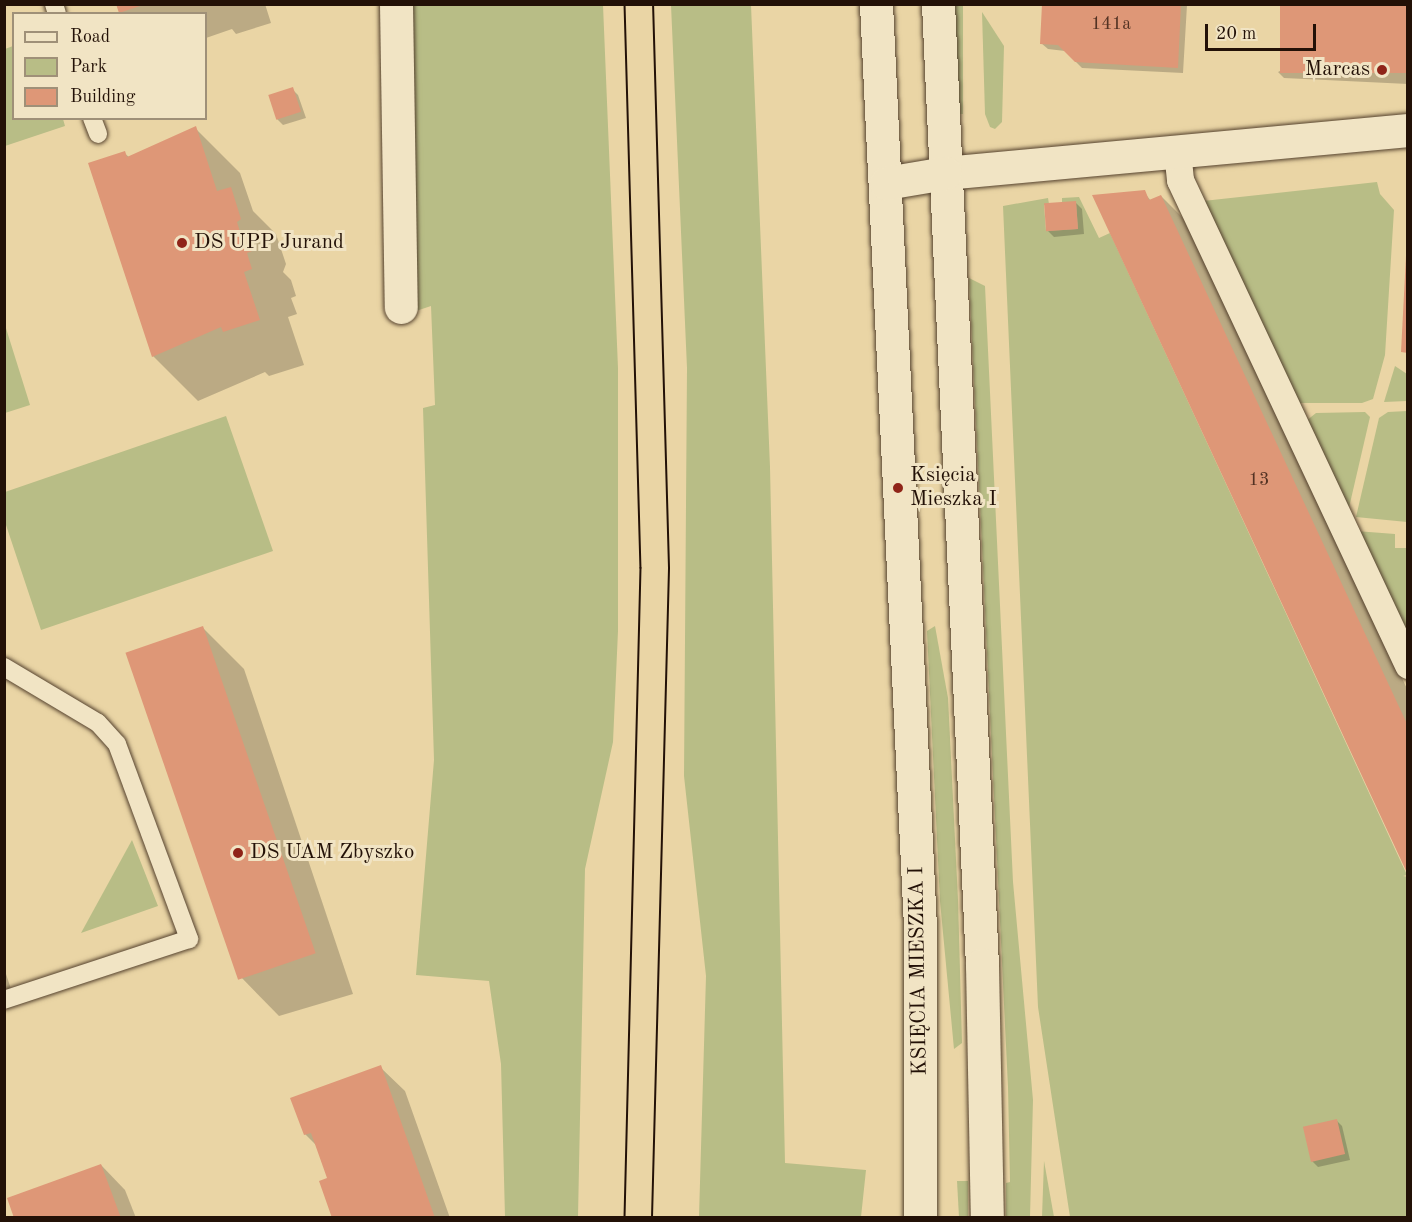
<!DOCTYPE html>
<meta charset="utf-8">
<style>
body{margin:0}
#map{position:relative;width:1412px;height:1222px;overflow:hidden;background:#ead5a5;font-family:"Old Standard TT",serif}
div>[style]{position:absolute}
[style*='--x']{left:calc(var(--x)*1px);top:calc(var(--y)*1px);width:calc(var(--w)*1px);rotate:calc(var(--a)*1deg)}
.green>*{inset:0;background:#b8bd86;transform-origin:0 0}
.shadow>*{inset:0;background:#0003}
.building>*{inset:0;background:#de9777;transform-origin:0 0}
.roads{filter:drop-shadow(0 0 2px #55422e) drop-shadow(0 0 2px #55422e)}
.service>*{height:18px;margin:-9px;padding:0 9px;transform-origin:9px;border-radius:9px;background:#f1e4c4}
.pedestrian>*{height:27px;margin:-13.5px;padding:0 13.5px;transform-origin:13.5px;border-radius:13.5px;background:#f1e4c4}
.minor>*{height:33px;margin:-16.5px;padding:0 16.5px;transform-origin:16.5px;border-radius:16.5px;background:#f1e4c4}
.tertiary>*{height:33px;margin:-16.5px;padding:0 16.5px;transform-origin:16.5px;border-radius:16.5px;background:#f1e4c4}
.tram>*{height:1.5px;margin:-0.75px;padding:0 0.75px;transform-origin:0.75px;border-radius:0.75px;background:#231107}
.dots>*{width:16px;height:16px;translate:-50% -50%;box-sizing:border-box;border:3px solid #f1e4c4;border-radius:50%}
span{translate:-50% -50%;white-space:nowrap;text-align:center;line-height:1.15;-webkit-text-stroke:6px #f1e4c4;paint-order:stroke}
.number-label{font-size:18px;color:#523223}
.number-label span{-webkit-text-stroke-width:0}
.poi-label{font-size:21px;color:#231107}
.right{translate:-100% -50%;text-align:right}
.left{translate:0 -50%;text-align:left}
.street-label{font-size:21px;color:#231107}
.frame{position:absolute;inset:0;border:6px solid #231107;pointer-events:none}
.legend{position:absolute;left:12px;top:12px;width:195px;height:108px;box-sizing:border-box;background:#f1e4c4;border:2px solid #9f9078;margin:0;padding:8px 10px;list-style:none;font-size:18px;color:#231107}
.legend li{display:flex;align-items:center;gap:12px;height:30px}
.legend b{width:30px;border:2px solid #9f9078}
.scale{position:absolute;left:1205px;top:24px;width:111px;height:27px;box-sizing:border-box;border:3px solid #231107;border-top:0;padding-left:8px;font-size:18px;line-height:21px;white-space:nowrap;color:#231107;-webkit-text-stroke:4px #f1e4c4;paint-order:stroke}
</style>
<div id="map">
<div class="green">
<div style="clip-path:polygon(390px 5px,603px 5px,618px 368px,618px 631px,613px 742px,585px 869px,578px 1217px,505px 1217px,501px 1064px,489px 981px,416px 975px,434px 760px,423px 408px,435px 405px,431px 306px,401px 316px)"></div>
<div style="clip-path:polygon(671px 5px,751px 5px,770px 467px,785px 1163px,866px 1170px,861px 1217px,699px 1217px,706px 976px,684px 776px,687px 368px)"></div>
<div style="left:953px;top:5px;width:10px;height:109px"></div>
<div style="clip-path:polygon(982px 12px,1004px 46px,1002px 122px,995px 129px,990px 127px,985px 114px)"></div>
<div style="clip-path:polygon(13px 46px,14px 118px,63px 119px,65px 126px,5px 146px,5px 49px)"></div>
<div style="clip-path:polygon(1377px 182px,1380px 194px,1394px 210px,1385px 355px,1373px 399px,1362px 403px,1297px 403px,1203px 201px)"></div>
<div style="clip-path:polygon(1079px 197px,1099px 238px,1110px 233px,1407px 875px,1403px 876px,1408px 877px,1407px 1217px,1070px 1217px,1038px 1007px,1003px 206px,1048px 198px,1049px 204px,1044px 205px,1046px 231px,1078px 229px,1076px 202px,1062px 203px,1062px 198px)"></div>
<div style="clip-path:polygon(969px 278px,985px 286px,1013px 882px,1033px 1100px,1030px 1217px,1006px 1217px,1006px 1183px,1010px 1182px,1008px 1087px)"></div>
<div style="clip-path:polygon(5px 325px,30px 405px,5px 413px,4px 413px)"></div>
<div style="clip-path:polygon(1395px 366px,1407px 374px,1407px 401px,1384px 402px)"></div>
<div style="clip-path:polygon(1407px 411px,1407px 522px,1356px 517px,1379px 418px,1388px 412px)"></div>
<div style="clip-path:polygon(1365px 412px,1370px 417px,1348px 512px,1306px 421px,1316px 413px)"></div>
<div style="clip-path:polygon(226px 416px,273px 551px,41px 630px,5px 522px,5px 492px)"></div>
<div style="clip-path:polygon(1356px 531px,1395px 534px,1395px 548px,1407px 548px,1407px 641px)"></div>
<div style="clip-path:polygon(935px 626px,948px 698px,958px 900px,962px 1043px,954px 1049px,940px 901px,927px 631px)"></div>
<div style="clip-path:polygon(132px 840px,158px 906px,81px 933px)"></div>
<div style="clip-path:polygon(1044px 1161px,1054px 1217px,1042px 1217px)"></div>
<div style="clip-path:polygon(957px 1181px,968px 1181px,968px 1217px,959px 1217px)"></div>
</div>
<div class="shadow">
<div style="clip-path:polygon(118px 4px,265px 4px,271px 23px,236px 34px,232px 29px,206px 38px,206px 14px,121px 14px)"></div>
<div style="clip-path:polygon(1043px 4px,1220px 4px,1187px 5px,1183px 73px,1082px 68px,1065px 51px,1048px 49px,1041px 43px)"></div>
<div style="clip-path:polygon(1408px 4px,1408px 84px,1284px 78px,1278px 72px)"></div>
<div style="clip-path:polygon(292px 89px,298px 95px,306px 118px,283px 125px,277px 119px)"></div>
<div style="clip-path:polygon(195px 128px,240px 173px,253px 211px,276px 234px,286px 264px,283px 272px,291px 280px,296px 296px,291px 298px,297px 314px,288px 317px,304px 365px,269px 376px,265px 372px,198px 401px,153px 356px,124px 153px,129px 157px)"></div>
<div style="clip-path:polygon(1144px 192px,1151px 201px,1161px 196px,1194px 229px,1408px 691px,1408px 872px)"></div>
<div style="clip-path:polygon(1076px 203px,1082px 209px,1084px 234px,1054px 237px,1048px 231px)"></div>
<div style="clip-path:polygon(203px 628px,244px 669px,353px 994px,279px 1016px,239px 975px)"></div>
<div style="clip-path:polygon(4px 968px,12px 992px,4px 995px)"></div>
<div style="clip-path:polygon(380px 1067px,405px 1091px,450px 1218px,333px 1218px,329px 1179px,318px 1147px,305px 1134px)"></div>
<div style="clip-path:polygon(1336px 1120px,1342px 1126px,1350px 1160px,1318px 1167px,1312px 1161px)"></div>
<div style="clip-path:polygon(101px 1165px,125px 1190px,136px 1218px,15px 1218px)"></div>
</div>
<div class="building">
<div style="clip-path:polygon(116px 4px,143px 4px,143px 5px,119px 13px)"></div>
<div style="clip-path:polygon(1042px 4px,1181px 4px,1178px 68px,1075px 62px,1058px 45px,1040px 44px)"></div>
<div style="left:1280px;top:4px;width:128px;height:69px"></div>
<div style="left:293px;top:87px;width:26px;height:26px;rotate:72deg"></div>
<div style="clip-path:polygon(196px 126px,217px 191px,231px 187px,241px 219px,237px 222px,241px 235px,246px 233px,252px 251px,247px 253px,252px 269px,244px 272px,260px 320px,223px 332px,221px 327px,152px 357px,88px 163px,125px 151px,127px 157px)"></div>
<div style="clip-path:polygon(1145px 190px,1149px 200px,1161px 195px,1408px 726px,1408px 875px,1092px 195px)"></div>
<div style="left:1076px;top:201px;width:28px;height:32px;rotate:86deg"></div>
<div style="clip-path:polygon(1406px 256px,1408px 256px,1408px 353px,1401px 352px)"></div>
<div style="left:203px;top:626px;width:346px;height:82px;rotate:71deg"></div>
<div style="clip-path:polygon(381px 1065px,435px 1218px,332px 1218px,319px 1181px,327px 1178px,311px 1133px,304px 1135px,290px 1098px)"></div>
<div style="left:1337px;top:1119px;width:36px;height:35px;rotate:77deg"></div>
<div style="clip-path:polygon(101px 1164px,121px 1218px,14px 1218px,7px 1198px)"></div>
</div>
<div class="roads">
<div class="service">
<div style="--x:54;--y:4;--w:10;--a:73"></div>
<div style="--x:92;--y:118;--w:17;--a:69"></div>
<div style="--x:4;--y:667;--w:109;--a:30.8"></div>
<div style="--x:98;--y:723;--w:28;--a:48"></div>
<div style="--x:117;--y:744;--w:208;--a:69.7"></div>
<div style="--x:189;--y:939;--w:195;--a:161.8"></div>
</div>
<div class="pedestrian">
<div style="--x:1177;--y:151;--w:29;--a:84"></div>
<div style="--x:1180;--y:180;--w:536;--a:64.82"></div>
</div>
<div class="minor">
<div style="--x:396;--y:4;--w:303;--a:89.1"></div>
<div style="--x:945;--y:173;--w:465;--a:-5.3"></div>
</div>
<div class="tertiary">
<div style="--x:876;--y:4;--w:924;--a:87.27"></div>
<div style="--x:920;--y:927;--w:291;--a:90"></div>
<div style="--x:938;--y:4;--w:962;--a:87.38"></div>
<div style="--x:982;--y:965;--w:253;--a:88.9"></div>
<div style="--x:886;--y:183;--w:60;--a:-9.6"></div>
</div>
</div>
<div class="tram">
<div style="--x:625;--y:4;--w:564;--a:88.38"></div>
<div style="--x:641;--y:568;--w:650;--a:91.41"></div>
<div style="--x:652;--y:1218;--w:650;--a:-88.5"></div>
<div style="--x:669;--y:568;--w:564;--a:-91.62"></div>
</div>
<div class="dots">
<div style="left:1382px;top:70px;background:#8f2418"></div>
<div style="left:182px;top:243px;background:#8f2418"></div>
<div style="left:898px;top:488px;background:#8f2418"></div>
<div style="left:238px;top:853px;background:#8f2418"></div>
</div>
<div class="number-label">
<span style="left:1111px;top:24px">141a</span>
<span style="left:1259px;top:480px">13</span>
</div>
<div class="poi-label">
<span class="right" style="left:1370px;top:70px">Marcas</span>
<span class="left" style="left:194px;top:243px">DS UPP Jurand</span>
<span class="left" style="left:910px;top:488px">Księcia<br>Mieszka I</span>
<span class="left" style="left:250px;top:853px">DS UAM Zbyszko</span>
</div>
<div class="street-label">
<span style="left:919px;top:971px;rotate:-91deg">KSIĘCIA MIESZKA I</span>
</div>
<div class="frame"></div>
<ul class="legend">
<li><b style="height:8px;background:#f1e4c4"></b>Road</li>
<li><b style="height:16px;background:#b8bd86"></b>Park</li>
<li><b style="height:16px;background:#de9777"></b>Building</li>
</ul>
<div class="scale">20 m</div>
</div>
